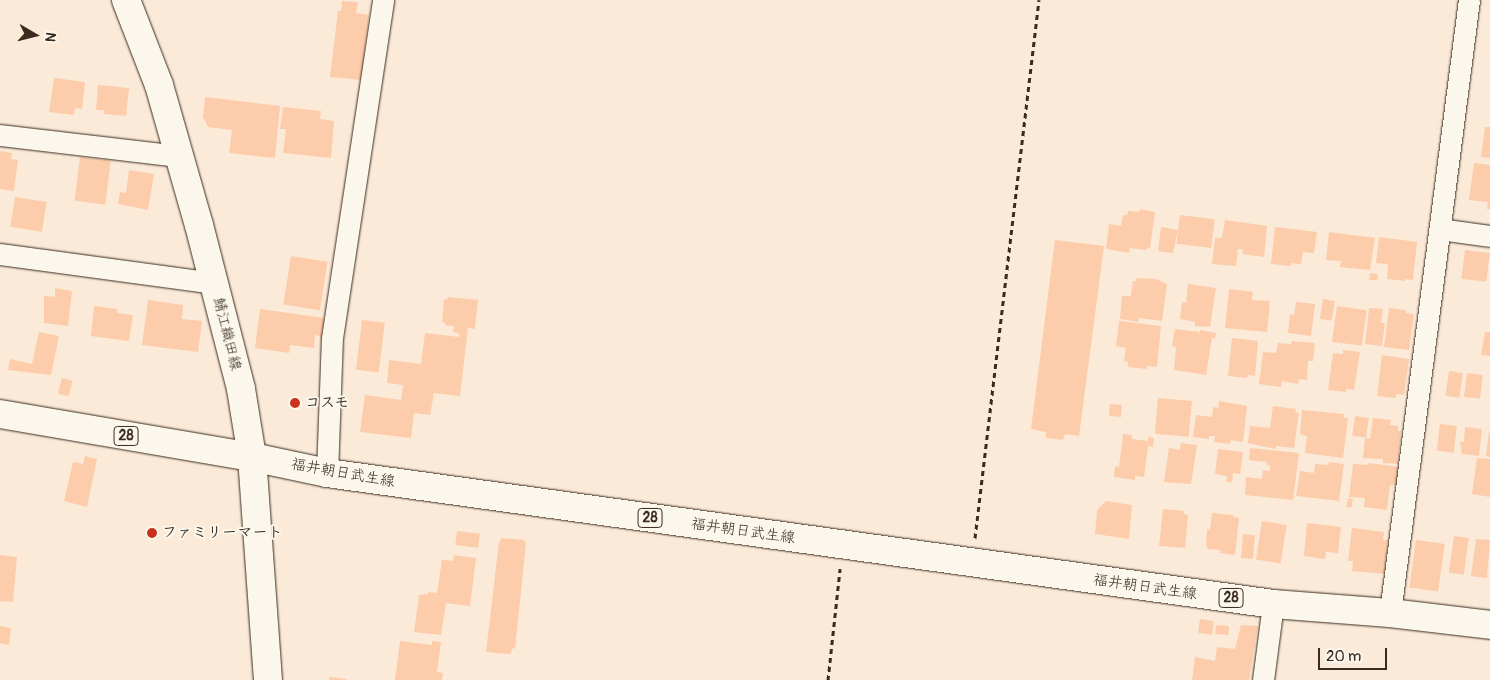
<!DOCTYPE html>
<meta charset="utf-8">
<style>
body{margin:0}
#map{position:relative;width:1490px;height:680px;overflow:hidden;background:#fbead8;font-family:Pangolin,"Klee One",sans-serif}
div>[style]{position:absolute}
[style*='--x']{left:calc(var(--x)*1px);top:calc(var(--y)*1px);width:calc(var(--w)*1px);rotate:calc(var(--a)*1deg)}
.building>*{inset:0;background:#fcccab;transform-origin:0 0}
.path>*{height:3px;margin-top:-1.5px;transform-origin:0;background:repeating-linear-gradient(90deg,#3b2a1e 0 5px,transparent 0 9px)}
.roads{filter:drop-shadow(0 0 1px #3b2a1e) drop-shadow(0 0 1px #3b2a1e)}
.street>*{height:21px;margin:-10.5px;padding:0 10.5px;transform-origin:10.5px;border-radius:10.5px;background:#fbf7ec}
.secondary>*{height:28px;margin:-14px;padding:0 14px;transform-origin:14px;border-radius:14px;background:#fbf7ec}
.primary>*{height:28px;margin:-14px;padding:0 14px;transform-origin:14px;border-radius:14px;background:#fbf7ec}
.dots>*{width:14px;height:14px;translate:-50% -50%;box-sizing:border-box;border:2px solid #fbf7ec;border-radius:50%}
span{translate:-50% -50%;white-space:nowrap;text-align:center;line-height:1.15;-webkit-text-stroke:4px #fbf7ec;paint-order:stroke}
.shield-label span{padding:1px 4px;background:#fbf7ec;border:1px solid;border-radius:4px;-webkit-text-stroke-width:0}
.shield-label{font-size:14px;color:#3b2a1e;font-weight:700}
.street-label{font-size:15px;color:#3b2a1e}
.poi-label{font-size:15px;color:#3b2a1e;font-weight:700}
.left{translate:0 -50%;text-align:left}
.north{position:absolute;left:10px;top:10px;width:50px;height:50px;-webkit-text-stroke:4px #fbf7ec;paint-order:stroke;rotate:98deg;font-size:14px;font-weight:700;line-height:20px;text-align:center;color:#3b2a1e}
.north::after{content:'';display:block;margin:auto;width:18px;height:22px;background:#3b2a1e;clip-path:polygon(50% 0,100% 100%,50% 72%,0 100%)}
.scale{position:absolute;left:1318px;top:648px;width:69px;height:22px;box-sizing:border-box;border:2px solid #3b2a1e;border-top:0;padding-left:6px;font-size:15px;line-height:18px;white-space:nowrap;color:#3b2a1e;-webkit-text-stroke:4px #fbf7ec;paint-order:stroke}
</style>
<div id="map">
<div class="building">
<div style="clip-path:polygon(342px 1px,358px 2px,356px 13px,369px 15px,361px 80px,330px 77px,338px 11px,341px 11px)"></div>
<div style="clip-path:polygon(54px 78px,85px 82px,82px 109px,75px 108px,74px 115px,49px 112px)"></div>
<div style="clip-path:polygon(98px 85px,129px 88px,126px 116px,104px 114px,104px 110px,96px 110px)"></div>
<div style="clip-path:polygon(205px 97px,280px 106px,275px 158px,229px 153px,232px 130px,208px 127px,203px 117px)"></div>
<div style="clip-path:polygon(283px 107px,321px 111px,320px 119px,334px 121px,331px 158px,283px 153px,286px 129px,280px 129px)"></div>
<div style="clip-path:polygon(1485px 127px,1490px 127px,1490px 158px,1481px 157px)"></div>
<div style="clip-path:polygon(0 151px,12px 153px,11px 159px,18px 160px,14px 191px,0 189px)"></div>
<div style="left:80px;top:157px;width:31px;height:44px;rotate:7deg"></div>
<div style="clip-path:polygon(1474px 163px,1490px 165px,1490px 209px,1487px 209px,1488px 202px,1469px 200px)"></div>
<div style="clip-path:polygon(129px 170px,154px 174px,148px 210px,118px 204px,120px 192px,126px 193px)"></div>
<div style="left:15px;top:197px;width:32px;height:30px;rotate:9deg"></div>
<div style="clip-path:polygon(1140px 209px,1155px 212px,1150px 248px,1147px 248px,1147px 250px,1130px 248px,1129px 253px,1106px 249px,1109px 224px,1121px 226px,1123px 215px,1127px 215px,1128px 211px,1139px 212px)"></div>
<div style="left:1180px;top:215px;width:35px;height:29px;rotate:7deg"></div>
<div style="clip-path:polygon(1225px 220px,1267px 226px,1264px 257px,1242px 254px,1243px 249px,1238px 249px,1236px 266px,1212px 264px,1215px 238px,1222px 238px)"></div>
<div style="clip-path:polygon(1161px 227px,1178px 230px,1173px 253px,1158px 251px)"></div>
<div style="clip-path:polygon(1275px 227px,1317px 232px,1314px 253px,1303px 252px,1301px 264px,1291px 263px,1291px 266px,1271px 264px)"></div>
<div style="clip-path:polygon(1329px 232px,1375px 238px,1370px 270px,1340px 267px,1341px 261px,1326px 260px)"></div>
<div style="clip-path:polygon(1379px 237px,1417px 242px,1413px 280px,1406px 279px,1405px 281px,1387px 279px,1388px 264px,1376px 263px)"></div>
<div style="clip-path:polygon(1055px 240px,1104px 246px,1079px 436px,1065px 434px,1063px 440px,1046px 438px,1046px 432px,1031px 429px)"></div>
<div style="left:1465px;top:250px;width:25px;height:29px;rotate:7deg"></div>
<div style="left:291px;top:256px;width:37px;height:49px;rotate:9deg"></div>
<div style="clip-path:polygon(1370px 273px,1378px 274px,1377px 280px,1369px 280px)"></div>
<div style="clip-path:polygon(1136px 278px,1156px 279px,1167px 284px,1162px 321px,1139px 318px,1138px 322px,1120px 319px,1122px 296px,1131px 296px,1133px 281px,1136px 281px)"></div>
<div style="clip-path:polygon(1188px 284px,1216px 288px,1210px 327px,1195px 326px,1195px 322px,1180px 319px,1182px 302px,1186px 303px)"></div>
<div style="clip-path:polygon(55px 288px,72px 291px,68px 326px,44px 323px,44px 296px,55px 297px)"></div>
<div style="clip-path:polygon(1229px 289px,1253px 292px,1252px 300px,1270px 301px,1267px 332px,1225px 328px)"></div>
<div style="clip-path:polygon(448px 297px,478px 300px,475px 329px,468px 328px,460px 396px,434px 393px,430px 415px,414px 413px,411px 438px,360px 432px,365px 395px,401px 400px,403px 385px,387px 383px,389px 360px,421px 364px,425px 333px,459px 337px,459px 333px,453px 332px,454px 326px,445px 325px,445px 322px,442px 322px,444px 299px,447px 300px)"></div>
<div style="left:1323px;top:299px;width:12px;height:20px;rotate:9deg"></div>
<div style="clip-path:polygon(148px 300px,183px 305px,182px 319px,202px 321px,198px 352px,142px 345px)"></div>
<div style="clip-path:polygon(1296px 302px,1315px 304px,1311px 336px,1288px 333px,1290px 314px,1294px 315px)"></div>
<div style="clip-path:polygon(94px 306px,117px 309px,117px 313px,133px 315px,129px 341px,91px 336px)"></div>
<div style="left:1337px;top:306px;width:30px;height:36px;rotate:8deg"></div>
<div style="clip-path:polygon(1369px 308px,1383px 309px,1381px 323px,1385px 323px,1382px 346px,1365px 344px)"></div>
<div style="clip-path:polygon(1389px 308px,1406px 310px,1406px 313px,1414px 314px,1409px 350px,1384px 347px)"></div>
<div style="clip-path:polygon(260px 309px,324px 318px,322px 336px,328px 341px,320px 340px,320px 336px,315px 335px,314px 348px,290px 345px,289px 353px,255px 348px)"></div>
<div style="left:362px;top:320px;width:23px;height:50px;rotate:7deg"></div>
<div style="clip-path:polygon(1119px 321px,1161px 326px,1157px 367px,1147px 366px,1147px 369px,1128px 367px,1128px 362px,1124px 361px,1126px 348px,1116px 346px)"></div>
<div style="clip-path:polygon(1175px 329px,1199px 332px,1200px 335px,1200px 330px,1216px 333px,1215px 338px,1212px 338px,1206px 375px,1174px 370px,1176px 347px,1172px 346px)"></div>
<div style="clip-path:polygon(39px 332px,59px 336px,51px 375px,8px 370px,10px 359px,32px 364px)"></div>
<div style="clip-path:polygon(1485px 332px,1490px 332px,1490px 356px,1481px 355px)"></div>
<div style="clip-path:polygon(1232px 338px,1258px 341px,1255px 376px,1248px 375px,1247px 378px,1228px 376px)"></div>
<div style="clip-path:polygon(1292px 341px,1315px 343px,1313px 361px,1308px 361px,1307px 380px,1299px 379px,1298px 384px,1282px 381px,1281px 387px,1259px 384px,1263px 352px,1276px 353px,1278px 343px,1291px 344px)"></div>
<div style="clip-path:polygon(1343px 350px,1360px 352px,1354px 390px,1346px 389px,1346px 392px,1328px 390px,1333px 353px,1343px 354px)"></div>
<div style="clip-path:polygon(1382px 355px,1409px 359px,1404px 395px,1396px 394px,1396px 398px,1377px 396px)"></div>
<div style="left:1449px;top:371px;width:14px;height:25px;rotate:8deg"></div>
<div style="left:1467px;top:373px;width:16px;height:24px;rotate:7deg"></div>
<div style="left:62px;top:378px;width:11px;height:16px;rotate:15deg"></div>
<div style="left:1158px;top:398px;width:34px;height:36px;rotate:5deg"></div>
<div style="clip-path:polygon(1219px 401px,1247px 406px,1243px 442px,1231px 440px,1230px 444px,1214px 442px,1215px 436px,1209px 436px,1209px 439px,1193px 437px,1196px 415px,1212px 417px,1213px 407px,1218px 408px,1217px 416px)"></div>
<div style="left:1110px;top:404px;width:12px;height:12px;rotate:5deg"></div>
<div style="clip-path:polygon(1273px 406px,1296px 409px,1295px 412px,1299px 413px,1294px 448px,1276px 446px,1276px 449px,1248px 443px,1250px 426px,1270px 428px)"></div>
<div style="clip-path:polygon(1302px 410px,1344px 414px,1344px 418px,1348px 418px,1343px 458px,1305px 453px,1307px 436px,1300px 434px)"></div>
<div style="left:1355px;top:416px;width:14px;height:20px;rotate:8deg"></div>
<div style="clip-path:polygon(1373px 418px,1391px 420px,1390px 425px,1398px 426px,1398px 431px,1401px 431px,1398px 464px,1383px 463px,1383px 459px,1363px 458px,1365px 438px,1370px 439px)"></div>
<div style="left:1440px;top:424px;width:17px;height:27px;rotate:7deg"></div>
<div style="clip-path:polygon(1465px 427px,1482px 429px,1479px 456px,1462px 454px,1460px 442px,1464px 442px)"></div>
<div style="clip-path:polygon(1489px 431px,1490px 431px,1490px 457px,1486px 456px)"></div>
<div style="clip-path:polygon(1123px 434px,1132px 435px,1132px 439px,1148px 441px,1148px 437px,1154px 438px,1153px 447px,1148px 446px,1144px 477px,1135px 476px,1135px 480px,1114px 477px,1115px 466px,1119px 467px)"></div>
<div style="clip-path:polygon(1181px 443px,1197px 445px,1191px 484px,1164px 482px,1169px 448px,1180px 450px)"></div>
<div style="clip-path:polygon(1250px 448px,1299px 453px,1293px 500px,1245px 495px,1246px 477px,1262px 479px,1263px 470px,1270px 471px,1270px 466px,1267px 465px,1267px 462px,1249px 460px)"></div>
<div style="clip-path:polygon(1218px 449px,1243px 452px,1240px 474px,1233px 473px,1232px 482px,1226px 482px,1227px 476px,1215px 474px)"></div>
<div style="clip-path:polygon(85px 456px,97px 459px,87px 507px,64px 501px,73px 462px,83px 464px)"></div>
<div style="clip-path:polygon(1477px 458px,1490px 459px,1490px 497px,1472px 494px)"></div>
<div style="clip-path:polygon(1329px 462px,1344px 464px,1339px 501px,1296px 496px,1300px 471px,1314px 473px,1315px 464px,1328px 465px)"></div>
<div style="clip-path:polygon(1369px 463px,1399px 467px,1397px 485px,1390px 485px,1387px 510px,1364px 507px,1365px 498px,1349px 497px,1353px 464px,1368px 465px)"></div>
<div style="left:1348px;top:498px;width:5px;height:9px;rotate:11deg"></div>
<div style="clip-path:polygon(1106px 501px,1132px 505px,1129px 539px,1095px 534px,1097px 510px)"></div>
<div style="clip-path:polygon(1163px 509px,1184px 511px,1184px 514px,1188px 515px,1185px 548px,1159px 546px)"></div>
<div style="clip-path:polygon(1212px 513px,1233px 515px,1233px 517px,1239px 518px,1235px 555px,1220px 553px,1221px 550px,1208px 549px,1206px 545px,1207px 529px,1210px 530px)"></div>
<div style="left:1262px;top:521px;width:25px;height:39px;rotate:9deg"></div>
<div style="clip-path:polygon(1307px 523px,1341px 527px,1338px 553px,1326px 552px,1325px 559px,1304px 556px)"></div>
<div style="clip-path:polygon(1352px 528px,1384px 532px,1383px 540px,1388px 540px,1385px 574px,1352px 571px,1353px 561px,1348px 561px)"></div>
<div style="left:457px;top:531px;width:23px;height:14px;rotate:7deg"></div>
<div style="left:1243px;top:534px;width:12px;height:24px;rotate:5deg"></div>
<div style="left:1454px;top:536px;width:15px;height:37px;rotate:8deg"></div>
<div style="clip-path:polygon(502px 538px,524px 540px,526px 543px,515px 649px,512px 648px,511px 654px,486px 652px,499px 542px)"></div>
<div style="clip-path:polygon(1476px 539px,1490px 540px,1487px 578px,1471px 576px)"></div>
<div style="left:1416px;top:540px;width:29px;height:48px;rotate:8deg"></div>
<div style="clip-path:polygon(0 555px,17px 557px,13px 602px,0 601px)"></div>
<div style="clip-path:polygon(454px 555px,476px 558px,470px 606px,446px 603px,441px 635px,414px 632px,419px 595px,428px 594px,428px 592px,437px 593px,442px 560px,453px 561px)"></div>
<div style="left:1200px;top:619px;width:14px;height:14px;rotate:8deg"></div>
<div style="left:1216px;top:625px;width:13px;height:9px;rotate:4deg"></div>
<div style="clip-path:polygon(1241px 625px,1258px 626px,1249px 680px,1192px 680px,1195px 657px,1215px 661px,1217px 647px,1235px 649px)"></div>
<div style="clip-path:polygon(0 626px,11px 628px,9px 645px,0 643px)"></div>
<div style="clip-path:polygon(400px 641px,432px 645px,432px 641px,441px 642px,437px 672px,443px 673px,442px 680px,395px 680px)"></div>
<div style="clip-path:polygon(329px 677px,347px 679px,347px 680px,329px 680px)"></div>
</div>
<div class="path">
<div style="--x:975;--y:538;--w:542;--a:-83.22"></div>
<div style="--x:828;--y:680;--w:112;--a:-83.8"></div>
</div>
<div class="roads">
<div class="street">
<div style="--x:0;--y:135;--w:180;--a:6.7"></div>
<div style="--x:1440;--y:229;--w:50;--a:8"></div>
<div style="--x:0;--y:254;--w:216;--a:7.7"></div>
<div style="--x:327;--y:473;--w:135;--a:-87.9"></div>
<div style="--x:332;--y:338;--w:342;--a:-81.4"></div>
<div style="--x:1390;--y:613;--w:618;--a:-82.66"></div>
<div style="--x:1263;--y:680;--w:77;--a:-82.5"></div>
</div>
<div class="secondary">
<div style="--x:126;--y:0;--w:91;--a:68.8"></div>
<div style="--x:159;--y:85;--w:146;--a:74.1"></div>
<div style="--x:199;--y:225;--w:169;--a:75.6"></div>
<div style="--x:241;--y:389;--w:69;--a:80.8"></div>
<div style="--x:252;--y:457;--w:224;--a:85.9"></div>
</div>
<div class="primary">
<div style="--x:0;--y:414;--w:256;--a:9.7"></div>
<div style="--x:252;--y:457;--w:77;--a:12"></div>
<div style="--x:327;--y:473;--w:955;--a:7.88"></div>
<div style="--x:1273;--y:604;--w:117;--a:4.4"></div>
<div style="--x:1390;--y:613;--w:101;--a:6.8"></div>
</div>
</div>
<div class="dots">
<div style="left:295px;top:403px;background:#c8321e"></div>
<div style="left:152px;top:533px;background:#c8321e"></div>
</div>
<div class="shield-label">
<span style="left:126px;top:436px">28</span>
<span style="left:650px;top:518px">28</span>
<span style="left:1231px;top:598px">28</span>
</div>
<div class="street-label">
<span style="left:227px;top:334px;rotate:76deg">鯖江織田線</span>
<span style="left:343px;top:473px;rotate:10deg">福井朝日武生線</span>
<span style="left:743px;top:531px;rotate:8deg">福井朝日武生線</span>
<span style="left:1145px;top:587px;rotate:8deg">福井朝日武生線</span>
</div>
<div class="poi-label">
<span class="left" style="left:305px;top:403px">コスモ</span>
<span class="left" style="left:162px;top:533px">ファミリーマート</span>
</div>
<div class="north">N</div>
<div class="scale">20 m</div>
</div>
